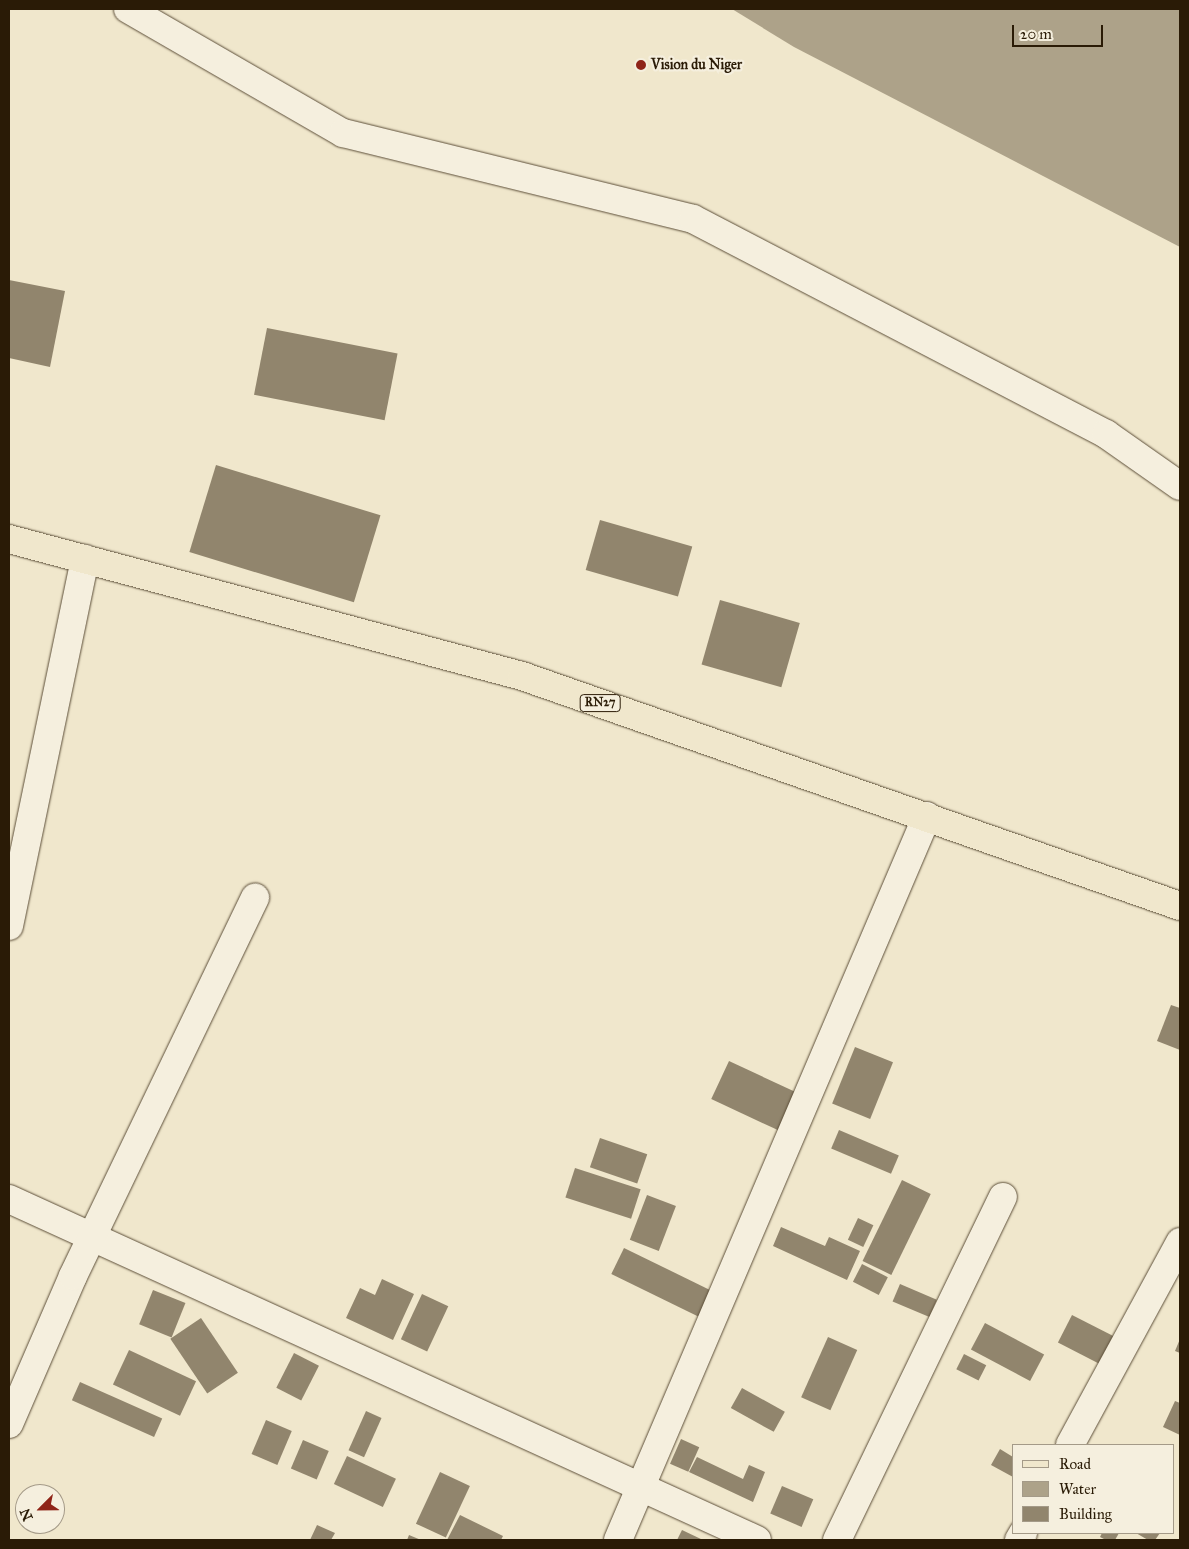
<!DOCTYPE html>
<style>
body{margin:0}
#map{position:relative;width:1189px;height:1549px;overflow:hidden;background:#f0e7cc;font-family:"IM FELL Great Primer",serif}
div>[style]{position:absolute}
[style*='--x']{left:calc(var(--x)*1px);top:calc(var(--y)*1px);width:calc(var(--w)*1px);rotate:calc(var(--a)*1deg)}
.water>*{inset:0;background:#ada289}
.building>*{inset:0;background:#91856d;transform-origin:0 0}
.roads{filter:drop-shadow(0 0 1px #5c4e38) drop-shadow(0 0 1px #5c4e38)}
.minor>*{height:28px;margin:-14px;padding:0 14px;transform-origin:14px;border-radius:14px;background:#f5efde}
.secondary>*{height:28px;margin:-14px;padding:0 14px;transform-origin:14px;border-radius:14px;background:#f5efde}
.primary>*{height:28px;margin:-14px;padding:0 14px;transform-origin:14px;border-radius:14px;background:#f0e7cc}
.dots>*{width:14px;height:14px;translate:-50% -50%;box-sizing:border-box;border:2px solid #f5efde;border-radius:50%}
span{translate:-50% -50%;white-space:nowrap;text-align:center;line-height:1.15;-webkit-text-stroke:4.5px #f5efde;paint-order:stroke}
.shield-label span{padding:1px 4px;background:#f5efde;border:1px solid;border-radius:4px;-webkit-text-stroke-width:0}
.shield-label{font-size:12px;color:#2a1b06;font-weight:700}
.poi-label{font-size:14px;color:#2a1b06;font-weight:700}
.left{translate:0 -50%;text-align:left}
.frame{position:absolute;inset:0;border:10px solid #2a1b06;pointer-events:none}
.legend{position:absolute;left:1012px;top:1444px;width:162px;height:90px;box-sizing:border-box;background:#f5efde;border:1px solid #a49a88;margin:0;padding:6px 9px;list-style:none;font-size:15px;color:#2a1b06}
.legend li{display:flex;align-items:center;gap:10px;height:25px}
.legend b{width:25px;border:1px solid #a49a88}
.north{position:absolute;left:15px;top:1484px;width:50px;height:50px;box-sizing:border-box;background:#f5efde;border:1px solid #a49a88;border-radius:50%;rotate:247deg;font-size:14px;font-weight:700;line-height:20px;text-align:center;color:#2a1b06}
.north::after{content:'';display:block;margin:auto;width:18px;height:22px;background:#8f2418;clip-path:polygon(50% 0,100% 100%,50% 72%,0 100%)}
.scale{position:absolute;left:1012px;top:25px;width:91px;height:22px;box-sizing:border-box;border:2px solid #2a1b06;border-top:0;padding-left:6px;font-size:15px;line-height:18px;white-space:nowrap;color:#2a1b06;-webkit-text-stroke:4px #f5efde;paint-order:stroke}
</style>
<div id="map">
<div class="water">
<div style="clip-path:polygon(732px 9px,1180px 9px,1180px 247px,794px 47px)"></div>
</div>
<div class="building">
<div style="clip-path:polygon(9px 280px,65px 291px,50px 367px,9px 358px)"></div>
<div style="left:267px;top:328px;width:133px;height:68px;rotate:11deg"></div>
<div style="left:216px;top:465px;width:172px;height:91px;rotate:17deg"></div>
<div style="left:600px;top:520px;width:96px;height:52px;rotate:16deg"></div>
<div style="left:720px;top:600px;width:83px;height:67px;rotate:16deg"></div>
<div style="clip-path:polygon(1171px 1005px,1180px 1008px,1180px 1050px,1157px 1041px)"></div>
<div style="left:855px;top:1047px;width:41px;height:61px;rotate:22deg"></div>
<div style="left:729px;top:1061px;width:74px;height:42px;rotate:25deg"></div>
<div style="left:839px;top:1130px;width:65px;height:20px;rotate:23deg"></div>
<div style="left:600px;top:1138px;width:50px;height:31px;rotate:19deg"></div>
<div style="left:575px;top:1168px;width:69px;height:31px;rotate:18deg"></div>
<div style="left:902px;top:1180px;width:32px;height:90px;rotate:26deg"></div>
<div style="left:647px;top:1195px;width:31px;height:48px;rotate:21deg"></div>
<div style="left:858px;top:1218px;width:17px;height:24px;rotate:25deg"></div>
<div style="clip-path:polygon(781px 1227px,825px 1246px,829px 1237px,860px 1251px,847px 1280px,773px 1246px)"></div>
<div style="left:624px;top:1248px;width:99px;height:29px;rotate:26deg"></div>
<div style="left:862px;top:1264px;width:29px;height:20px;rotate:27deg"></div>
<div style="clip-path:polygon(382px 1279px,414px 1294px,393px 1340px,346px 1318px,360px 1288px,375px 1295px)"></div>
<div style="left:900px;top:1284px;width:40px;height:19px;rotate:23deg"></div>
<div style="left:153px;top:1290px;width:35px;height:37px;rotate:22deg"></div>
<div style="left:422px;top:1294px;width:29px;height:50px;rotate:25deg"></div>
<div style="left:1072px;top:1315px;width:54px;height:31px;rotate:27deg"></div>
<div style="left:201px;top:1318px;width:66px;height:37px;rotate:56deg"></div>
<div style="left:985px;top:1323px;width:67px;height:30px;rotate:28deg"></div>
<div style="left:828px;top:1337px;width:32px;height:66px;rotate:24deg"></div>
<div style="clip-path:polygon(1180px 1339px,1180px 1353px,1175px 1351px)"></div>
<div style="left:129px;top:1350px;width:74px;height:38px;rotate:25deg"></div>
<div style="left:294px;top:1353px;width:28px;height:39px;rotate:27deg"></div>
<div style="left:964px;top:1354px;width:25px;height:17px;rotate:27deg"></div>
<div style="left:80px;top:1382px;width:90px;height:20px;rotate:24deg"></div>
<div style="left:742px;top:1388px;width:49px;height:23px;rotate:29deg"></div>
<div style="clip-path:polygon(1175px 1401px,1180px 1403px,1180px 1435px,1163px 1427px)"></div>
<div style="left:366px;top:1411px;width:17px;height:43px;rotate:24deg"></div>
<div style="left:266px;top:1420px;width:28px;height:37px;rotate:23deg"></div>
<div style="left:681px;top:1439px;width:20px;height:27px;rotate:24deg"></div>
<div style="left:303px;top:1440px;width:28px;height:31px;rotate:23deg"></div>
<div style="clip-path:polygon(1000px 1449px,1013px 1457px,1013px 1477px,991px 1465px)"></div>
<div style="left:347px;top:1456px;width:54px;height:31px;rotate:25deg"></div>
<div style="clip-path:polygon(697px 1457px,743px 1479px,749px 1465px,765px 1472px,753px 1502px,689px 1472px)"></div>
<div style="left:440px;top:1472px;width:33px;height:57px;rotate:25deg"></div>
<div style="left:782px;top:1486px;width:34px;height:30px;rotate:23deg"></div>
<div style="clip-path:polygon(460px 1515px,503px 1536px,501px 1540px,447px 1540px)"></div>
<div style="clip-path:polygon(317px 1525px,335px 1533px,331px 1540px,310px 1540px)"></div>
<div style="clip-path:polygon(682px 1530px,703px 1540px,677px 1540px)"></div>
<div style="clip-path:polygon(1102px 1533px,1119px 1533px,1115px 1540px,1106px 1540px,1100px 1537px)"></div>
<div style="clip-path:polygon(1136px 1533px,1160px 1533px,1155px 1540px,1148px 1540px)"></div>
<div style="clip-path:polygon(409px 1535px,421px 1540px,407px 1540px)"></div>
</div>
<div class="roads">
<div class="minor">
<div style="--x:9;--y:926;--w:375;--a:-78.3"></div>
<div style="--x:9;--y:1199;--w:822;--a:24.51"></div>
<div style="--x:9;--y:1424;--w:161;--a:-66.6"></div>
<div style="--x:73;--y:1276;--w:420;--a:-64.3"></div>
<div style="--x:1070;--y:1445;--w:231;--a:-61.5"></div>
<div style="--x:618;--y:1540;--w:787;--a:-66.89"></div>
<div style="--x:837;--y:1540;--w:381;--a:-64.2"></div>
<div style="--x:1019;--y:1540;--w:8;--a:-60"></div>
</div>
<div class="secondary">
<div style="--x:128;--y:9;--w:248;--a:30"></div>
<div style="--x:343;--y:133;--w:360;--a:13.8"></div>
<div style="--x:693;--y:219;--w:466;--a:27.5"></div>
<div style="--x:1106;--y:434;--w:90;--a:35.1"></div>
</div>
<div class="primary">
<div style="--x:9;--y:539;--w:531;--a:14.95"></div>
<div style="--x:522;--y:676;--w:697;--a:19.27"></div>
</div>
</div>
<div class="dots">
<div style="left:641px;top:65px;background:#8f2418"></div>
</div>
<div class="shield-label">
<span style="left:600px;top:703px">RN27</span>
</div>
<div class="poi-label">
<span class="left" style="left:651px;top:65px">Vision du Niger</span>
</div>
<div class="frame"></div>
<ul class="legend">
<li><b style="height:6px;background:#f0e7cc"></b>Road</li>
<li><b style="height:14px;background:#ada289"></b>Water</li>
<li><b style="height:14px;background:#91856d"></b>Building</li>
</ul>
<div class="north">N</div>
<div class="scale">20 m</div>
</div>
